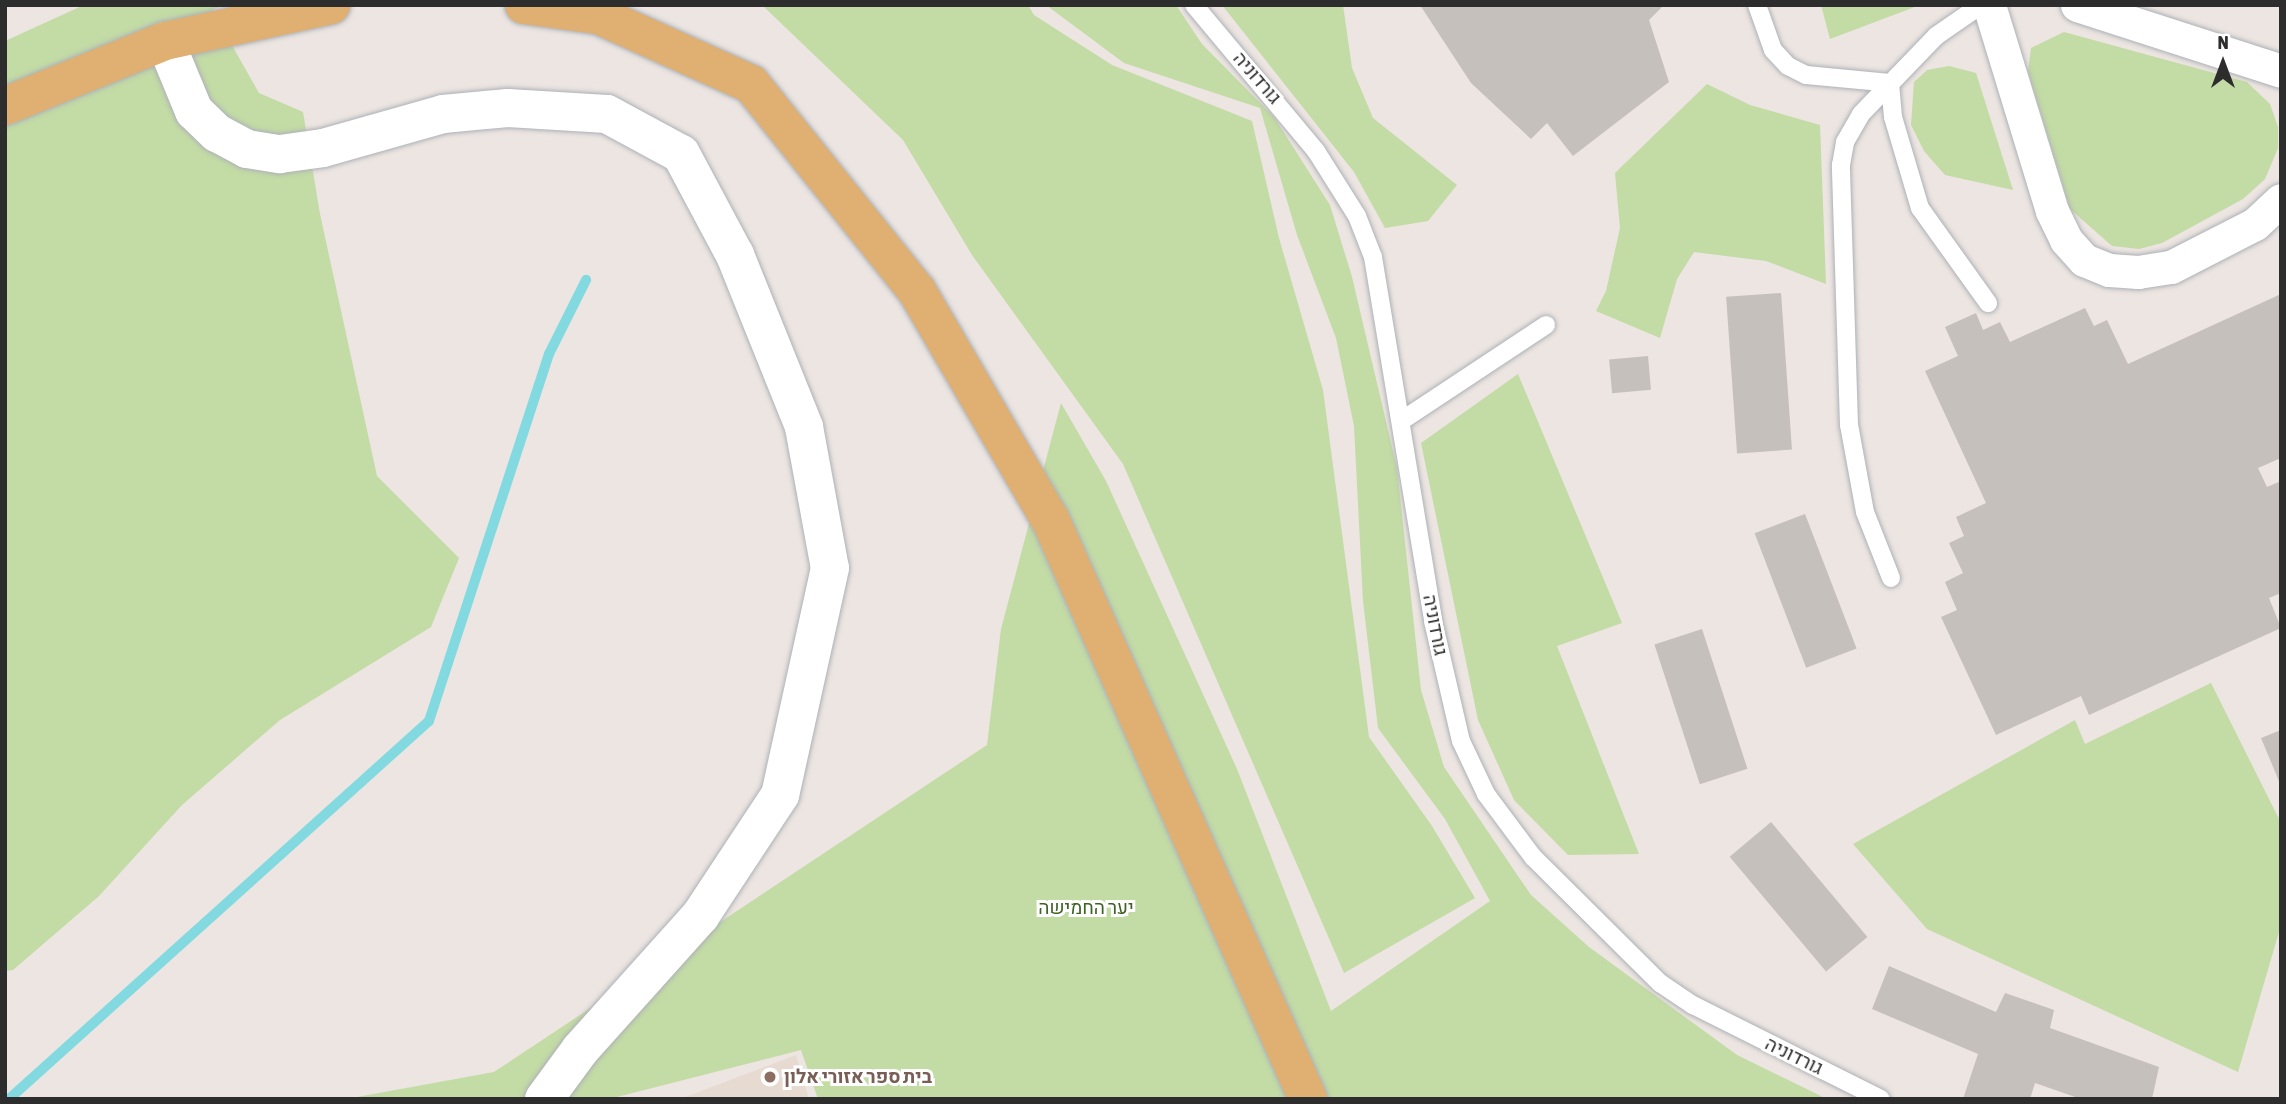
<!DOCTYPE html>
<meta charset="utf-8">
<style>
body{margin:0}
#map{position:relative;width:2286px;height:1104px;overflow:hidden;background:#ece5e1;font-family:"Asap Condensed",Heebo,sans-serif}
div>[style]{position:absolute}
[style*='--x']{left:calc(var(--x)*1px);top:calc(var(--y)*1px);width:calc(var(--w)*1px);rotate:calc(var(--a)*1deg)}
.education>*{inset:0;background:#e7dad0}
.green>*{inset:0;background:#c3dba5}
.stream>*{height:10px;margin:-5px;padding:0 5px;transform-origin:5px;border-radius:5px;background:#82dae0}
.building>*{inset:0;background:#c5c0bc;transform-origin:0 0}
.roads{filter:drop-shadow(0 0 2px #adb1b7) drop-shadow(0 0 2px #adb1b7)}
.lane>*{height:18px;margin:-9px;padding:0 9px;transform-origin:9px;border-radius:9px;background:#fff}
.street>*{height:33px;margin:-16.5px;padding:0 16.5px;transform-origin:16.5px;border-radius:16.5px;background:#fff}
.secondary>*{height:38px;margin:-19px;padding:0 19px;transform-origin:19px;border-radius:19px;background:#fff}
.primary>*{height:38px;margin:-19px;padding:0 19px;transform-origin:19px;border-radius:19px;background:#e0b072}
.dots>*{width:19px;height:19px;translate:-50% -50%;box-sizing:border-box;border:4px solid #fff;border-radius:50%}
span{translate:-50% -50%;white-space:nowrap;text-align:center;line-height:1.15;-webkit-text-stroke:6px #fff;paint-order:stroke}
.street-label{font-size:19px;color:#2d2d2d}
.park-label{font-size:19px;color:#3e6224}
.education-label{font-size:19px;color:#785e54;font-weight:700}
.left{translate:0 -50%;text-align:left}
.frame{position:absolute;inset:0;border:7px solid #2d2d2d;pointer-events:none}
.north{position:absolute;left:2188px;top:28px;width:70px;height:70px;-webkit-text-stroke:5px #fff;paint-order:stroke;rotate:0deg;font-size:19px;font-weight:700;line-height:28px;text-align:center;color:#2d2d2d}
.north::after{content:'';display:block;margin:auto;width:24px;height:32px;background:#2d2d2d;clip-path:polygon(50% 0,100% 100%,50% 72%,0 100%)}
</style>
<div id="map">
<div class="education">
<div style="clip-path:polygon(796px 1055px,809px 1099px,680px 1099px)"></div>
</div>
<div class="green">
<div style="clip-path:polygon(84px 5px,224px 5px,212px 10px,259px 93px,303px 112px,320px 214px,377px 476px,459px 558px,431px 627px,280px 720px,182px 805px,99px 896px,13px 970px,5px 971px,5px 41px)"></div>
<div style="clip-path:polygon(762px 5px,1028px 5px,1034px 15px,1112px 65px,1252px 121px,1279px 238px,1323px 390px,1369px 737px,1432px 826px,1475px 898px,1344px 973px,1123px 464px,972px 255px,903px 140px)"></div>
<div style="clip-path:polygon(1046px 5px,1176px 5px,1202px 44px,1274px 117px,1330px 205px,1352px 277px,1397px 468px,1421px 690px,1444px 767px,1531px 895px,1589px 947px,1737px 1055px,1827px 1099px,818px 1099px,801px 1050px,609px 1099px,346px 1099px,494px 1072px,987px 745px,1001px 629px,1061px 403px,1106px 481px,1237px 769px,1331px 1011px,1490px 901px,1445px 819px,1378px 728px,1363px 601px,1354px 426px,1336px 338px,1297px 235px,1260px 108px,1124px 63px)"></div>
<div style="clip-path:polygon(1222px 5px,1343px 5px,1352px 68px,1373px 118px,1457px 185px,1428px 221px,1385px 228px,1354px 172px)"></div>
<div style="clip-path:polygon(1821px 5px,1920px 5px,1830px 39px)"></div>
<div style="clip-path:polygon(2064px 32px,2247px 82px,2270px 104px,2278px 127px,2278px 148px,2265px 179px,2243px 199px,2162px 243px,2139px 249px,2112px 246px,2070px 209px,2028px 71px,2031px 48px)"></div>
<div style="clip-path:polygon(1949px 66px,1976px 73px,2013px 190px,1945px 175px,1924px 151px,1911px 125px,1914px 82px,1927px 70px)"></div>
<div style="clip-path:polygon(1707px 84px,1750px 105px,1820px 125px,1826px 284px,1766px 261px,1694px 252px,1677px 279px,1660px 338px,1596px 311px,1606px 291px,1620px 228px,1615px 173px)"></div>
<div style="clip-path:polygon(1518px 374px,1622px 623px,1557px 646px,1639px 854px,1568px 855px,1514px 800px,1478px 720px,1421px 443px)"></div>
<div style="clip-path:polygon(2211px 683px,2281px 823px,2281px 925px,2238px 1072px,1927px 929px,1853px 844px,2075px 720px,2085px 744px)"></div>
</div>
<div class="stream">
<div style="--x:9;--y:1099;--w:565;--a:-41.99"></div>
<div style="--x:429;--y:721;--w:386;--a:-71.9"></div>
<div style="--x:549;--y:354;--w:83;--a:-63.4"></div>
</div>
<div class="building">
<div style="clip-path:polygon(1420px 5px,1664px 5px,1649px 20px,1669px 82px,1573px 156px,1547px 123px,1531px 139px,1471px 83px)"></div>
<div style="left:1781px;top:293px;width:157px;height:55px;rotate:86deg"></div>
<div style="clip-path:polygon(2281px 294px,2281px 458px,2258px 468px,2267px 487px,2281px 481px,2281px 593px,2269px 598px,2281px 628px,2089px 715px,2081px 696px,1996px 735px,1941px 617px,1957px 610px,1945px 582px,1963px 573px,1949px 543px,1964px 536px,1956px 517px,1986px 503px,1925px 371px,1958px 356px,1945px 327px,1976px 313px,1983px 330px,2000px 322px,2010px 342px,2085px 308px,2094px 326px,2107px 320px,2128px 364px)"></div>
<div style="left:1648px;top:356px;width:34px;height:39px;rotate:85deg"></div>
<div style="left:1805px;top:514px;width:144px;height:54px;rotate:69deg"></div>
<div style="left:1702px;top:629px;width:147px;height:50px;rotate:72deg"></div>
<div style="clip-path:polygon(2281px 730px,2281px 786px,2261px 738px)"></div>
<div style="left:1771px;top:822px;width:150px;height:54px;rotate:50deg"></div>
<div style="clip-path:polygon(1889px 966px,1996px 1012px,2005px 993px,2054px 1010px,2050px 1028px,2159px 1067px,2152px 1099px,2081px 1099px,2035px 1083px,2030px 1099px,1963px 1099px,1978px 1054px,1872px 1009px)"></div>
</div>
<div class="roads">
<div class="lane">
<div style="--x:1194;--y:5;--w:190;--a:50.1"></div>
<div style="--x:1316;--y:151;--w:77;--a:57.8"></div>
<div style="--x:1357;--y:216;--w:44;--a:68.7"></div>
<div style="--x:1373;--y:257;--w:369;--a:80.6"></div>
<div style="--x:1433;--y:621;--w:123;--a:76.9"></div>
<div style="--x:1461;--y:741;--w:59;--a:64.7"></div>
<div style="--x:1486;--y:794;--w:79;--a:53.3"></div>
<div style="--x:1533;--y:857;--w:179;--a:44.8"></div>
<div style="--x:1660;--y:983;--w:40;--a:34"></div>
<div style="--x:1693;--y:1005;--w:210;--a:26.6"></div>
<div style="--x:1757;--y:5;--w:48;--a:70.4"></div>
<div style="--x:1773;--y:50;--w:22;--a:47"></div>
<div style="--x:1788;--y:66;--w:20;--a:27"></div>
<div style="--x:1806;--y:75;--w:84;--a:5.4"></div>
<div style="--x:1890;--y:83;--w:34;--a:85"></div>
<div style="--x:1893;--y:117;--w:95;--a:73.5"></div>
<div style="--x:1920;--y:208;--w:117;--a:54.4"></div>
<div style="--x:1401;--y:421;--w:174;--a:-33.5"></div>
<div style="--x:1891;--y:578;--w:71;--a:-111.5"></div>
<div style="--x:1865;--y:512;--w:88;--a:-100.4"></div>
<div style="--x:1849;--y:425;--w:260;--a:-91.8"></div>
<div style="--x:1841;--y:165;--w:23;--a:-80"></div>
<div style="--x:1845;--y:142;--w:32;--a:-60"></div>
<div style="--x:1861;--y:114;--w:108;--a:-46.1"></div>
<div style="--x:1936;--y:36;--w:55;--a:-34.6"></div>
</div>
<div class="street">
<div style="--x:1989;--y:5;--w:215;--a:73"></div>
<div style="--x:2052;--y:211;--w:32;--a:64"></div>
<div style="--x:2066;--y:240;--w:27;--a:48"></div>
<div style="--x:2084;--y:260;--w:27;--a:22"></div>
<div style="--x:2109;--y:270;--w:29;--a:4"></div>
<div style="--x:2138;--y:272;--w:33;--a:-9"></div>
<div style="--x:2171;--y:267;--w:94;--a:-27.1"></div>
<div style="--x:2255;--y:224;--w:35;--a:-43"></div>
<div style="--x:2077;--y:5;--w:214;--a:17.9"></div>
</div>
<div class="secondary">
<div style="--x:165;--y:41;--w:76;--a:67.5"></div>
<div style="--x:194;--y:111;--w:32;--a:44"></div>
<div style="--x:217;--y:133;--w:34;--a:28"></div>
<div style="--x:247;--y:149;--w:33;--a:9"></div>
<div style="--x:280;--y:154;--w:43;--a:-7.9"></div>
<div style="--x:323;--y:148;--w:125;--a:-15.8"></div>
<div style="--x:443;--y:114;--w:65;--a:-5.3"></div>
<div style="--x:508;--y:108;--w:99;--a:3.5"></div>
<div style="--x:607;--y:114;--w:84;--a:28.4"></div>
<div style="--x:681;--y:154;--w:115;--a:61.9"></div>
<div style="--x:735;--y:255;--w:185;--a:68.1"></div>
<div style="--x:804;--y:427;--w:143;--a:79.6"></div>
<div style="--x:830;--y:568;--w:232;--a:102.4"></div>
<div style="--x:780;--y:795;--w:144;--a:123.4"></div>
<div style="--x:701;--y:915;--w:181;--a:131.9"></div>
<div style="--x:580;--y:1050;--w:61;--a:126.3"></div>
</div>
<div class="primary">
<div style="--x:524;--y:5;--w:75;--a:7.7"></div>
<div style="--x:598;--y:15;--w:168;--a:24.3"></div>
<div style="--x:751;--y:84;--w:265;--a:51.3"></div>
<div style="--x:917;--y:291;--w:266;--a:59.8"></div>
<div style="--x:1051;--y:521;--w:633;--a:66.03"></div>
<div style="--x:5;--y:106;--w:173;--a:-22.1"></div>
<div style="--x:165;--y:41;--w:170;--a:-12.2"></div>
</div>
</div>
<div class="dots">
<div style="left:770px;top:1077px;background:#8d6e63"></div>
</div>
<div class="street-label">
<span style="left:1257px;top:78px;rotate:49deg">גורדוניה</span>
<span style="left:1435px;top:625px;rotate:79deg">גורדוניה</span>
<span style="left:1794px;top:1056px;rotate:26deg">גורדוניה</span>
</div>
<div class="park-label">
<span style="left:1086px;top:908px">יער החמישה</span>
</div>
<div class="education-label">
<span class="left" style="left:784px;top:1077px">בית ספר אזורי אלון</span>
</div>
<div class="frame"></div>
<div class="north">N</div>
</div>
